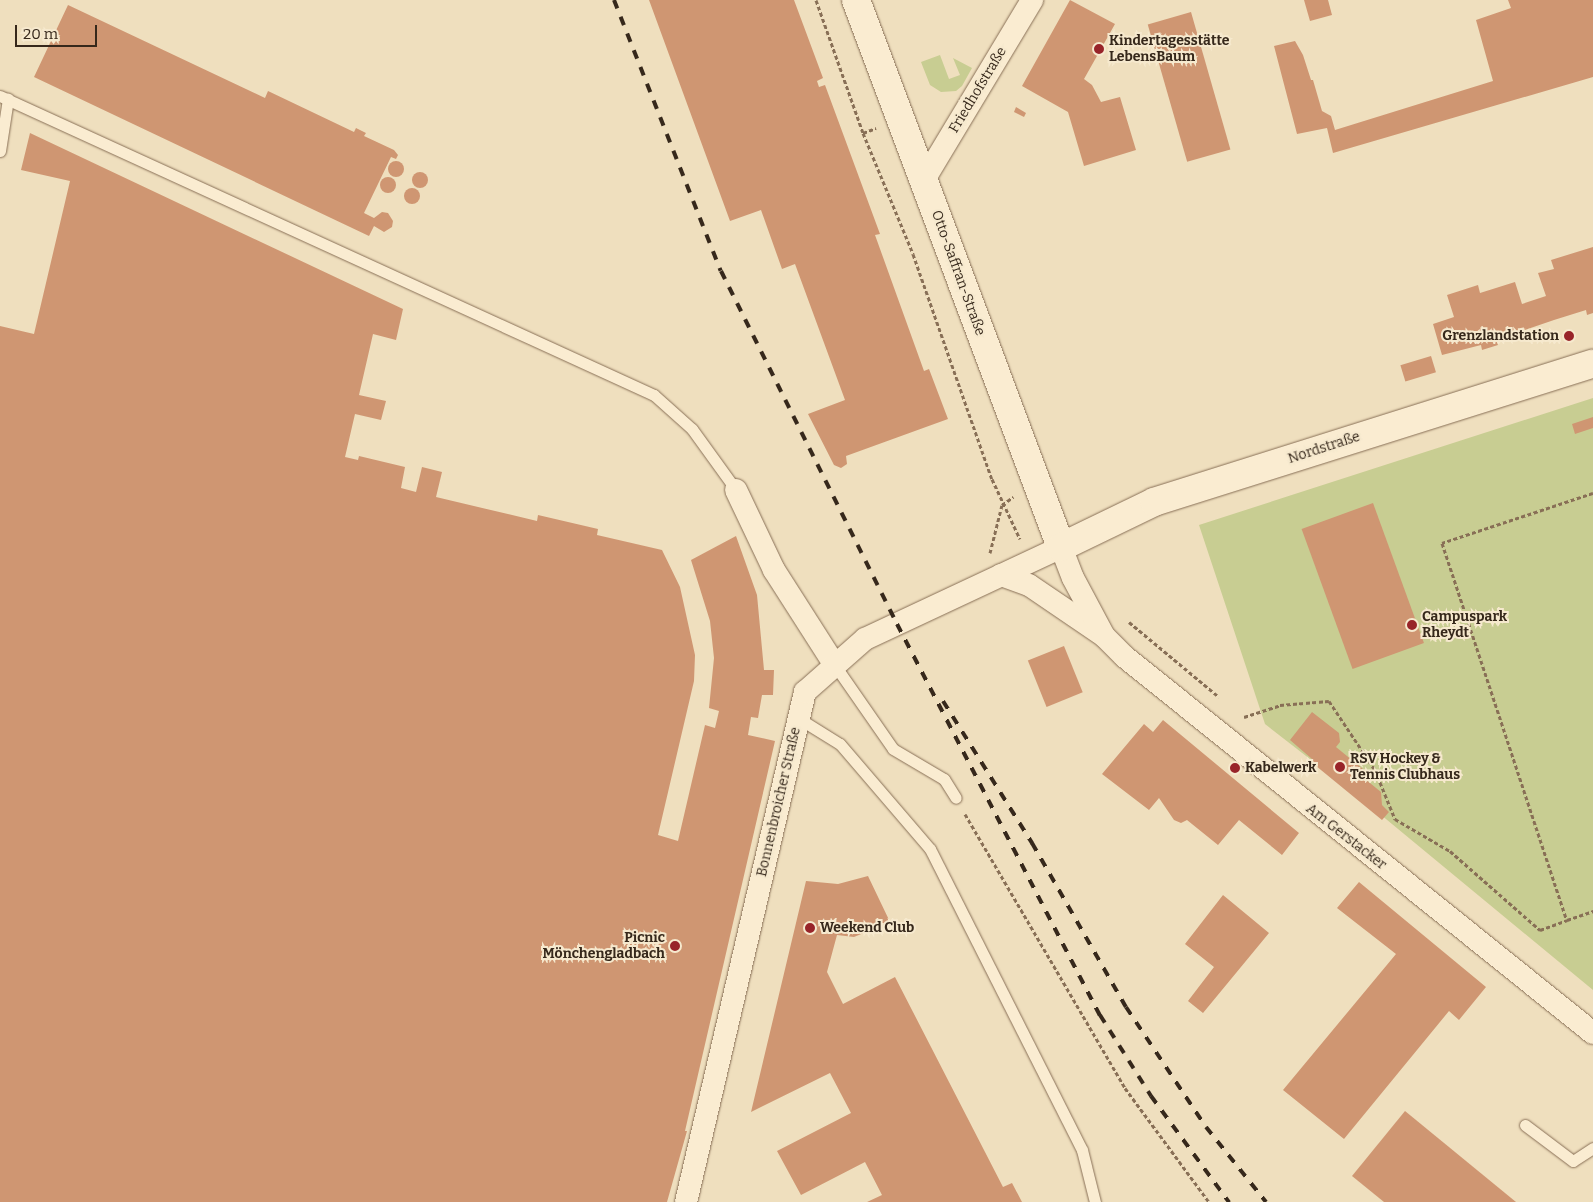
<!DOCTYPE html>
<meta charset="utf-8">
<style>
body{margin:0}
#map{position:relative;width:1593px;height:1202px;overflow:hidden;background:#efdfbe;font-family:Bitter,serif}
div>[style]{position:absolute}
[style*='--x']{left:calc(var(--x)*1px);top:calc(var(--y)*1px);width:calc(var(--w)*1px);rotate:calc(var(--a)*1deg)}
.green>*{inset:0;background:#c8cd92}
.building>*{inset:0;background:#cf9672;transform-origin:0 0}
.round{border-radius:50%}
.path>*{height:3px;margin-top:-1.5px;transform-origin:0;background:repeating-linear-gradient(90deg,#886f56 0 4px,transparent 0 6.5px)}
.roads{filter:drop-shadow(0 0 1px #886f56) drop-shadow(0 0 1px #886f56)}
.service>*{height:11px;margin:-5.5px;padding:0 5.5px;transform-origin:5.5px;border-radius:5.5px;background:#faecd1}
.minor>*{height:22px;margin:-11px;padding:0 11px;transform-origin:11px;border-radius:11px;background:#faecd1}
.secondary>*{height:28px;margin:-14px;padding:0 14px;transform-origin:14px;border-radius:14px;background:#faecd1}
.rail>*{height:4px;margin-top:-2px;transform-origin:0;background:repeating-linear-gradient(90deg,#36281b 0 9px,transparent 0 18px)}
.dots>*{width:14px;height:14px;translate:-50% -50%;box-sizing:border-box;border:2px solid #f6e9ce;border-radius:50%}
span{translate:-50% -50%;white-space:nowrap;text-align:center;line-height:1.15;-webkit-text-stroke:4px #f6e9ce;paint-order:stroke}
.poi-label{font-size:14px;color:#36281b;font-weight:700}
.left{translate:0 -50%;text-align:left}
.right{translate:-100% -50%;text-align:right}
.street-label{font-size:14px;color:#36281b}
.scale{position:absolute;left:15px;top:25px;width:82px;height:22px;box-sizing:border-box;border:2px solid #36281b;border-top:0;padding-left:6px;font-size:15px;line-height:18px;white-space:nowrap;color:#36281b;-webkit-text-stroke:4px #f6e9ce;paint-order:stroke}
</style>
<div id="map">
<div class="green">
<div style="clip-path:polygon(940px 55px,949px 79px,960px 75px,953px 58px,972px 68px,962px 86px,956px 91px,941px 92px,930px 85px,921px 62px)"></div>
<div style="clip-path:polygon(1593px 398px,1593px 990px,1369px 805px,1265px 724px,1199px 525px)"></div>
</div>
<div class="building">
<div style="clip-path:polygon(649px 0,794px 0,823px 78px,817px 81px,819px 87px,825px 85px,880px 234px,875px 235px,924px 371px,929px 369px,948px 419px,846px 456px,847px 464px,841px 468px,834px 465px,808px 414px,845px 400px,795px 264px,782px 269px,761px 210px,730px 221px)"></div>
<div style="clip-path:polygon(1070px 0,1115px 24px,1084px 79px,1092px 85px,1101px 102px,1120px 97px,1136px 150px,1084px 166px,1068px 112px,1022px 86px)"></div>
<div style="clip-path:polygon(1304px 0,1328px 0,1332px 15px,1310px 21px)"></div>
<div style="clip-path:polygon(1508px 0,1593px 0,1593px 77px,1333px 153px,1327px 128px,1297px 134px,1274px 46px,1295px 41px,1303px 55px,1311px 80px,1313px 80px,1322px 111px,1331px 116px,1335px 130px,1493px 81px,1476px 20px,1511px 8px)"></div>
<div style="clip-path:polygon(68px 5px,265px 98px,268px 91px,354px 132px,356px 128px,366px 133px,364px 136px,394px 150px,398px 155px,396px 159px,391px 157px,364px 213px,374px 218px,382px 212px,388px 213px,393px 221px,392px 227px,384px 232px,374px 226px,369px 236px,34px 77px)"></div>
<div style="left:1191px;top:12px;width:143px;height:45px;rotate:74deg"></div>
<div style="clip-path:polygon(1016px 107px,1026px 113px,1024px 117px,1014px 112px)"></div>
<div style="clip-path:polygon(30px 133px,403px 309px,396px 340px,373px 334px,359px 395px,386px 401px,381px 420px,355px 414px,345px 457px,358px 460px,359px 456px,405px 467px,401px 488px,416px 492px,422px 467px,442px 472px,436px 497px,537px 521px,538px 515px,598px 529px,597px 535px,662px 550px,680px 587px,695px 655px,694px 681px,658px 835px,678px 841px,705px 725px,715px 728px,719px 711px,709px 708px,714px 658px,710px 621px,691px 560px,736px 536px,757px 595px,764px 670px,774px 670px,773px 695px,762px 695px,758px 718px,751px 717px,748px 735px,775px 741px,685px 1131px,687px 1131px,667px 1202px,0 1202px,0 326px,34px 334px,70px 181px,21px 170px)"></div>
<div class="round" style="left:388px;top:161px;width:16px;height:16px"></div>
<div class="round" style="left:412px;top:172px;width:16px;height:16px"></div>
<div class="round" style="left:380px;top:177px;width:16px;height:16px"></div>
<div class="round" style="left:404px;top:188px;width:16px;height:16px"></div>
<div style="clip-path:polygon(1593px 247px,1593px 313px,1587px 315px,1586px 310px,1554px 320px,1496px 340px,1498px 345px,1482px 350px,1481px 345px,1442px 355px,1433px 324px,1454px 317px,1447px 295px,1478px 285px,1480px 293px,1515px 282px,1522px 304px,1546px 296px,1538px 273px,1554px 269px,1551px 260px)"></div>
<div style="left:1431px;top:356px;width:17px;height:32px;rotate:73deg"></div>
<div style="clip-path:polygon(1593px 417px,1593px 428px,1575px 434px,1572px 424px)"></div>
<div style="left:1373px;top:503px;width:149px;height:76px;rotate:70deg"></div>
<div style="left:1064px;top:646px;width:50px;height:39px;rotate:68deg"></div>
<div style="clip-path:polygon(1312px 712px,1339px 733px,1340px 742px,1336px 747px,1369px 774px,1365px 779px,1381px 792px,1382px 805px,1389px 812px,1382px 820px,1310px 761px,1312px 759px,1290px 740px)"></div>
<div style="clip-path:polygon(1163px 720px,1299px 833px,1282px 855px,1239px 820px,1218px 845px,1187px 820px,1181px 823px,1174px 820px,1159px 798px,1149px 810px,1102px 774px,1144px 724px,1153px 732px)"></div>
<div style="clip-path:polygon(868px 876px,890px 922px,854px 937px,837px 935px,827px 972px,843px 1004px,895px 977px,1003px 1187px,1012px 1183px,1022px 1202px,867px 1202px,882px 1195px,865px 1162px,801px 1195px,777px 1151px,851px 1113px,830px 1073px,751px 1112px,806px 881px,838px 884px)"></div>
<div style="clip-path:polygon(1359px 882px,1486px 987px,1459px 1020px,1449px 1011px,1344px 1139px,1283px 1090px,1396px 954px,1337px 908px)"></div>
<div style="clip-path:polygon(1223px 895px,1269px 933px,1203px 1013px,1188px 1001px,1214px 967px,1185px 944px)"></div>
<div style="clip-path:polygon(1405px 1111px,1516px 1202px,1384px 1202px,1352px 1176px)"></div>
</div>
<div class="path">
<div style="--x:816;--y:0;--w:141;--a:70.5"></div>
<div style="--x:863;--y:133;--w:131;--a:67.5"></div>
<div style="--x:913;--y:254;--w:238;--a:70.7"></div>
<div style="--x:992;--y:479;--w:66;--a:65"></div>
<div style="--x:863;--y:133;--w:14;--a:-21"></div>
<div style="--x:1593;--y:493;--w:159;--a:161.7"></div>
<div style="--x:1442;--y:543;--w:397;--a:71.7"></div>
<div style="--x:1567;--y:920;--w:28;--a:-19"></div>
<div style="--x:990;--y:553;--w:49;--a:-76"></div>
<div style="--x:1002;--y:505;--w:14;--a:-36"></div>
<div style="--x:1129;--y:622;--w:117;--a:39.8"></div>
<div style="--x:1244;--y:717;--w:38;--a:-18"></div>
<div style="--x:1280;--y:705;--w:49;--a:-4.7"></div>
<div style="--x:1329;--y:701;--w:83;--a:56.3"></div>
<div style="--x:1375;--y:770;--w:53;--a:67.8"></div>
<div style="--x:1395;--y:819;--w:64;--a:30.2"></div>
<div style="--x:1450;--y:851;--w:120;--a:41.3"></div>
<div style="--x:1540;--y:930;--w:29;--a:-20"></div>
<div style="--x:965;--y:814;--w:317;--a:59.7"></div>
<div style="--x:1125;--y:1088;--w:142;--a:53.6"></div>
</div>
<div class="roads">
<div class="service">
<div style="--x:0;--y:96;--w:719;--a:24.57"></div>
<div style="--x:654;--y:395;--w:51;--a:41.8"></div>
<div style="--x:692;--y:429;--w:75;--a:54.2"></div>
<div style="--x:0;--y:151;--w:53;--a:-81.3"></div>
<div style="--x:834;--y:664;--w:103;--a:55.2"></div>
<div style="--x:893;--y:749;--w:59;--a:30.5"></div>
<div style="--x:944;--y:779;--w:22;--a:58"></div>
<div style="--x:798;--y:718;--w:49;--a:31.8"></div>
<div style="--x:840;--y:744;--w:138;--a:49.4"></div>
<div style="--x:930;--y:849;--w:337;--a:63.2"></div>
<div style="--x:1082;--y:1150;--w:54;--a:76"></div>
<div style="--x:1525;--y:1125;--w:60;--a:36.9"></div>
<div style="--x:1573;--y:1161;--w:24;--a:-33"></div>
</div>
<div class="minor">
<div style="--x:924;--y:180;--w:210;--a:-59"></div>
<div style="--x:736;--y:490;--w:89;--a:64.6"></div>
<div style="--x:774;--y:570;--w:112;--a:57.4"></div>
<div style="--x:1001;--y:575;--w:30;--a:20"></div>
<div style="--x:1029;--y:585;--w:87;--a:34.2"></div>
<div style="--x:686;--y:1202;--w:524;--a:-76.87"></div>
<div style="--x:805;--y:692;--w:80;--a:-41.5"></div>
<div style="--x:865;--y:639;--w:217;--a:-25.1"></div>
<div style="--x:1061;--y:547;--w:33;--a:69"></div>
<div style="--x:1073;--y:578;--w:66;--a:61.9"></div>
<div style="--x:1104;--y:636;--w:30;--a:45"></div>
<div style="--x:1125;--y:657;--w:600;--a:38.78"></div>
</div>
<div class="secondary">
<div style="--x:856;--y:0;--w:584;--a:69.46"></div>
<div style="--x:1061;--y:547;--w:103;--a:-25.8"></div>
<div style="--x:1154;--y:502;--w:460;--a:-17.5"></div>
</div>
</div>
<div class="rail">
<div style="--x:614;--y:0;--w:291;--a:68.5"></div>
<div style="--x:721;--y:271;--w:394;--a:63.5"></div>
<div style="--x:897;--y:624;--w:441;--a:62.6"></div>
<div style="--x:1100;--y:1015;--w:96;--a:57.8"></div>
<div style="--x:1151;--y:1096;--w:132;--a:53.7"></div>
<div style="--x:943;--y:701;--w:168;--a:57.9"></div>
<div style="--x:1032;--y:843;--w:189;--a:60.2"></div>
<div style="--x:1126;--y:1007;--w:144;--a:56.3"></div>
<div style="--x:1206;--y:1127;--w:96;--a:51.3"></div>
</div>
<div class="dots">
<div style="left:1099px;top:49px;background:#982429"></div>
<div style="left:1569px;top:336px;background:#982429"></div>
<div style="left:1412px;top:625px;background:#982429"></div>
<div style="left:1340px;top:767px;background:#982429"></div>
<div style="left:1235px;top:768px;background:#982429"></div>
<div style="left:810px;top:928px;background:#982429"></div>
<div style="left:675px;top:946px;background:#982429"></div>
</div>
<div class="poi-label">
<span class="left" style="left:1109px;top:49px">Kindertagesstätte<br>LebensBaum</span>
<span class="right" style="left:1559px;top:336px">Grenzlandstation</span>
<span class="left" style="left:1422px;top:625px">Campuspark<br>Rheydt</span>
<span class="left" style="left:1350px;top:767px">RSV Hockey &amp;<br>Tennis Clubhaus</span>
<span class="left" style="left:1245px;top:768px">Kabelwerk</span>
<span class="left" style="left:820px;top:928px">Weekend Club</span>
<span class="right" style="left:665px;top:946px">Picnic<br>Mönchengladbach</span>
</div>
<div class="street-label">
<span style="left:978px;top:90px;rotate:-59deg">Friedhofstraße</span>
<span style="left:958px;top:273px;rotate:70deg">Otto-Saffran-Straße</span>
<span style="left:1324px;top:448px;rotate:-18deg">Nordstraße</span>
<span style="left:779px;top:802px;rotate:-77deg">Bonnenbroicher Straße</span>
<span style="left:1346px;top:837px;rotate:38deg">Am Gerstacker</span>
</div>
<div class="scale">20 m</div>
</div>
